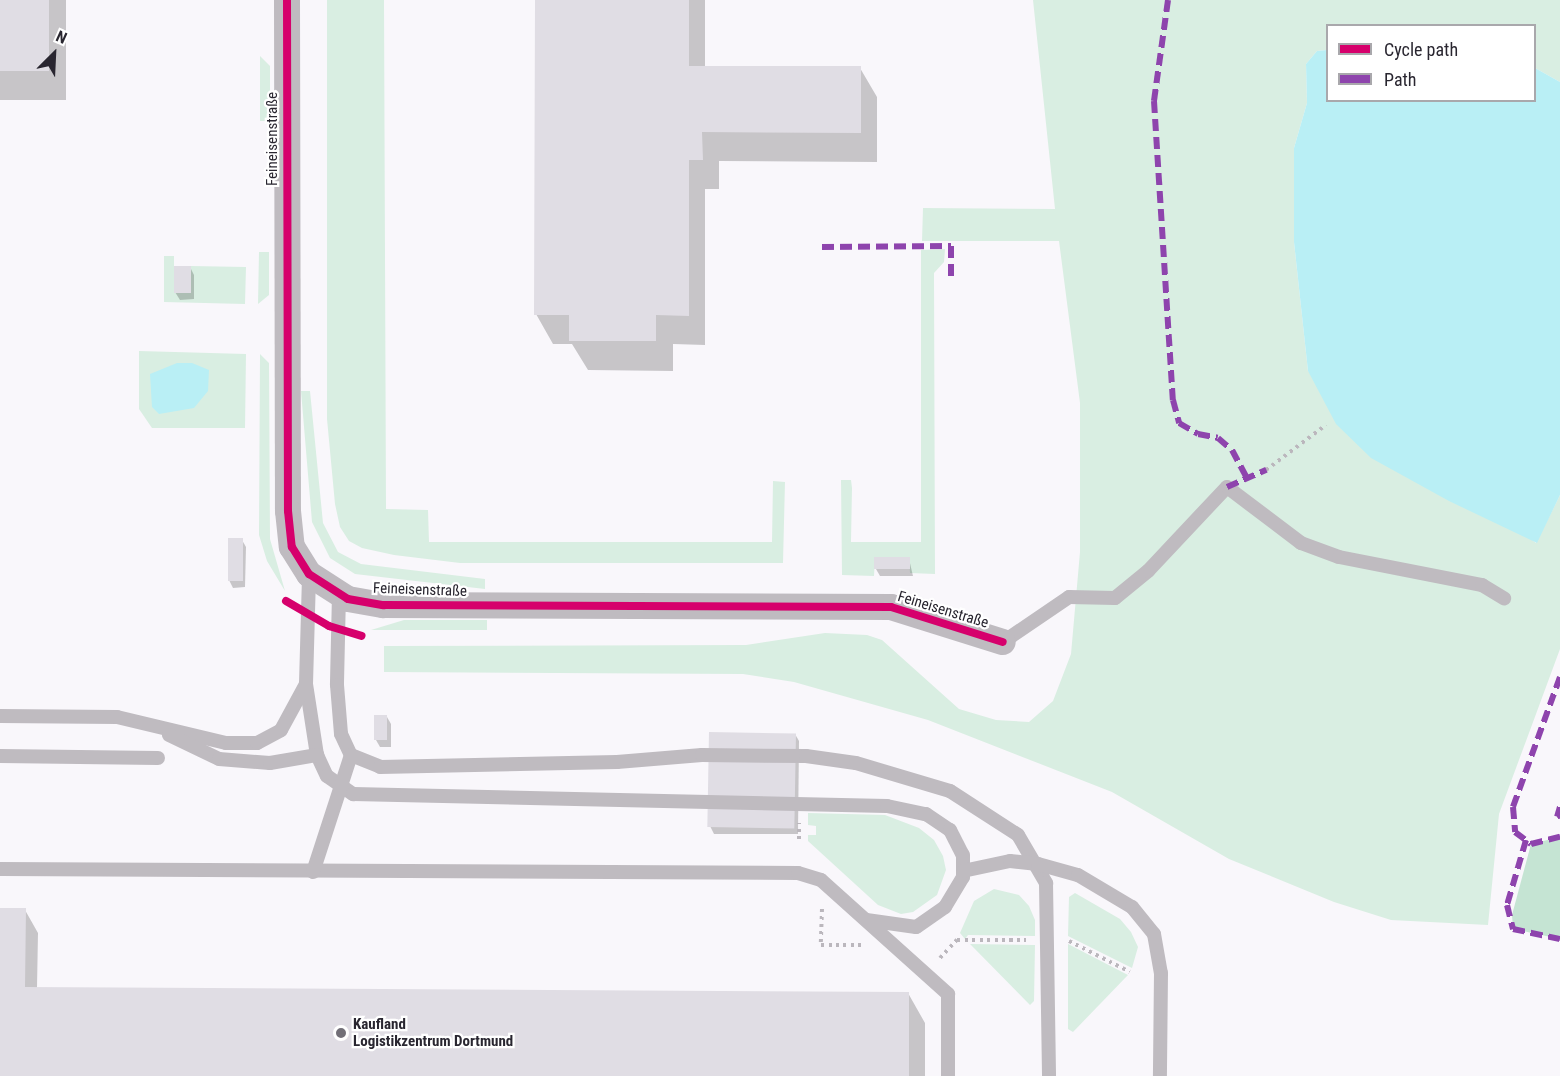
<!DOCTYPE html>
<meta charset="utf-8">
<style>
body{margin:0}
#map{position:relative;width:1560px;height:1076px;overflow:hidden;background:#f9f7fb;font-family:"Roboto Condensed",sans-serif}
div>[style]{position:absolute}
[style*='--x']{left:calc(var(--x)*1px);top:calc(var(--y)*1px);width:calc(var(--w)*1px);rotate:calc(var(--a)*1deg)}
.green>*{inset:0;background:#d9eee2}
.forest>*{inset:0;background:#c5e4d3}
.water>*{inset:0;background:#b9eff5}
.shadow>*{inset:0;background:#0003;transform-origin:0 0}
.building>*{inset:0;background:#e0dde4;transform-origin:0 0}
.path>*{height:4px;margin-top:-2px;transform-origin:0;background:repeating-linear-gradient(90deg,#bbb7bd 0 3px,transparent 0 7.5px)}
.lane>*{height:14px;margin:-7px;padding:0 7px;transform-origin:7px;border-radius:7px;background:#bfbbc0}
.street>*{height:26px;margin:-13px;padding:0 13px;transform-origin:13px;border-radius:13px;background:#bfbbc0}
.quiet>*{height:6px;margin-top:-3px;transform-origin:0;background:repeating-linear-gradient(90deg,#8e44ad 0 12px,transparent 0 18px)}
.cycleway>*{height:8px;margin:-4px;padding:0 4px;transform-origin:4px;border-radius:4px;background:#d6006c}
.dots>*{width:16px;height:16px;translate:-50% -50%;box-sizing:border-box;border:3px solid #fff;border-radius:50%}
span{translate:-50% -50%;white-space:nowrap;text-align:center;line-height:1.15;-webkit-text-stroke:4.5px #fff;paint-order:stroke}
.street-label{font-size:15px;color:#292630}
.poi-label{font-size:15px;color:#292630;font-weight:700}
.left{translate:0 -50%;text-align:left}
.legend{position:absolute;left:1326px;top:24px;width:210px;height:78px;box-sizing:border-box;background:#fff;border:2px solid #a9a8ac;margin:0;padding:8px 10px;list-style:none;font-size:18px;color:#292630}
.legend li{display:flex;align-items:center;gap:12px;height:30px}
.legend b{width:30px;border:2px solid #a9a8ac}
.north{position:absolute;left:24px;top:24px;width:60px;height:60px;-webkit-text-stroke:4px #fff;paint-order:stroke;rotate:24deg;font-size:16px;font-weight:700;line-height:24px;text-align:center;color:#292630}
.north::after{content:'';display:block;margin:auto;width:21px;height:27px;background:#292630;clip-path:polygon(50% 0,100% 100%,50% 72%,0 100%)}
</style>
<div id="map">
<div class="green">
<div style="clip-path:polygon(327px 0,384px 0,386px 509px,428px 510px,429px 542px,772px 542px,773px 481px,785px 482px,783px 563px,460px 563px,394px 555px,362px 548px,349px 541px,340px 527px,335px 504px,327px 419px)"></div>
<div style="clip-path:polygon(1033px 0,1560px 0,1560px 82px,1535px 68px,1534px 26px,1328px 26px,1327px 50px,1317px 51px,1306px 64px,1307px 103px,1294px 148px,1294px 242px,1308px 371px,1536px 543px,1560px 495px,1560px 649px,1499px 814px,1488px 925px,1391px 920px,1334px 902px,1229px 859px,1112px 792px,928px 720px,794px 682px,743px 674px,384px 672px,384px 646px,746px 645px,825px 633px,867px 635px,882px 640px,959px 709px,996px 720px,1029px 722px,1053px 701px,1071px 654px,1080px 552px,1080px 403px,1059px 241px,922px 241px,923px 208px,1055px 209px)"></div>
<div style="clip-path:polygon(260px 56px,270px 66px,270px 121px,260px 121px)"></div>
<div style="clip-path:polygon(945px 249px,944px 262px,934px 273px,935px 574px,910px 573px,909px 557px,875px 557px,874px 576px,842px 575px,841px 480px,851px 480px,852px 488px,851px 542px,921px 542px,921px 250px)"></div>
<div style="clip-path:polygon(259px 252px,269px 252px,269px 295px,258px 304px)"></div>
<div style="clip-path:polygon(164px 256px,174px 256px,174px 293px,191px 292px,191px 266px,246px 267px,245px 304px,164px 302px)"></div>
<div style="clip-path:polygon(139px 351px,246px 354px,245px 428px,152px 428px,139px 409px)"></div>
<div style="clip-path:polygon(260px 354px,269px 363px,270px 539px,285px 591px,267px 561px,259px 535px)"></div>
<div style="clip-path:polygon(301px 391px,310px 391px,323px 523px,338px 552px,361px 564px,485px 579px,485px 589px,355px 574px,330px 558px,312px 522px)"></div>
<div style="clip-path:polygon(404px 620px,487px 620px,487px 630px,371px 630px)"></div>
<div style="clip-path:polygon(808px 813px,885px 815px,919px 828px,934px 840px,943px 856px,946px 870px,937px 895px,913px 912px,901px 914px,878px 905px,808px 841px,808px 835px,816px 835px,816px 826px,808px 825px)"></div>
<div style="clip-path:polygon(994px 889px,1019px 895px,1029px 906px,1035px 920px,1035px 936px,968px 935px,965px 939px,960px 933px,974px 901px)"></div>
<div style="clip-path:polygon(1075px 893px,1120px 919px,1131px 932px,1138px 947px,1132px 968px,1068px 936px,1069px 897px)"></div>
<div style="clip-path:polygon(970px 944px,1035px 945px,1034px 1001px,1030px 1005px)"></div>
<div style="clip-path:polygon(1068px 944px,1128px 975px,1073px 1032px,1068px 1029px)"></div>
</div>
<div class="forest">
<div style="clip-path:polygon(1560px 837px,1560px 939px,1513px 929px,1512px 915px,1531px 844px)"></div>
</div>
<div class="water">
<div style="clip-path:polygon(1327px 50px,1328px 100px,1534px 100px,1535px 68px,1560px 82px,1560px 495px,1537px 543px,1449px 501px,1371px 458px,1336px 424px,1308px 371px,1294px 242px,1294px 148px,1307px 103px,1306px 64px,1317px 51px)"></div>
<div style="clip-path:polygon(177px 363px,192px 363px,209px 370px,208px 391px,194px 408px,159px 414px,152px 407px,150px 374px)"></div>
</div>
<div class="shadow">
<div style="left:0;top:0;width:66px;height:100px"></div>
<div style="clip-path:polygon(536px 0,705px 0,705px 67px,860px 68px,877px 97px,877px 162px,719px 161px,719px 189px,705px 189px,705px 345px,673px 344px,673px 371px,588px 370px,572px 344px,553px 344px,536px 314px)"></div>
<div style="clip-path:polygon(190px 267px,194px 275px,194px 299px,180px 300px,175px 292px)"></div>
<div style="clip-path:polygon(242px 540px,246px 547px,245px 587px,233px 588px,229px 580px)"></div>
<div style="clip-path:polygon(909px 559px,913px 576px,880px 576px,876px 569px)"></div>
<div style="clip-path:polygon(387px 717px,391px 724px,391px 747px,380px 747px,376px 740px)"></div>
<div style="clip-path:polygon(795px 734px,799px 741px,798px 834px,714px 834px,710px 826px)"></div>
<div style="clip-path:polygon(0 910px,25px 910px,38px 933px,37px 988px,908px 993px,925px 1023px,925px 1076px,0 1076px)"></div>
</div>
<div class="building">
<div style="left:0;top:0;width:49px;height:71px"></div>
<div style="clip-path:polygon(535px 0,689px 0,689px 66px,861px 66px,861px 133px,702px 132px,703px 160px,689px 160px,689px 316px,656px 315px,656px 341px,569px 341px,569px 315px,534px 315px)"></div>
<div style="left:174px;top:266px;width:17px;height:27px"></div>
<div style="left:228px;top:538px;width:15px;height:43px"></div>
<div style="left:874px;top:557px;width:36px;height:12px"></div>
<div style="left:374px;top:715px;width:13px;height:25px"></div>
<div style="left:709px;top:732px;width:87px;height:95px;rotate:1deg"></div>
<div style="clip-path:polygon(0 908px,26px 908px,25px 987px,909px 992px,909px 1076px,0 1076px)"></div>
</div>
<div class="path">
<div style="--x:1266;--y:470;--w:75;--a:-36.9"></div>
<div style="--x:799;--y:839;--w:16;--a:-90"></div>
<div style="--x:822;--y:909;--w:36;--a:92"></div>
<div style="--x:821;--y:945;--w:41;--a:0"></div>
<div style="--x:1069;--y:941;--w:68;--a:26.9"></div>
<div style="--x:940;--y:958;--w:25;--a:-47"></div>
<div style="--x:957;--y:940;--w:69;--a:0"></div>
</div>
<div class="lane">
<div style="--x:339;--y:594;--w:91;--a:91.3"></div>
<div style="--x:337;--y:685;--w:49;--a:85.3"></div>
<div style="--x:341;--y:734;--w:23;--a:65"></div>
<div style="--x:351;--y:755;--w:31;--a:22"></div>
<div style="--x:380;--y:767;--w:237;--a:-1.2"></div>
<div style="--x:617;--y:762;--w:85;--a:-4.7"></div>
<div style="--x:702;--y:755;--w:104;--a:0.6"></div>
<div style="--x:806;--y:756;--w:50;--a:8"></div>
<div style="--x:856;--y:763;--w:98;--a:16.6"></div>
<div style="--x:950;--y:791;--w:81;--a:32.9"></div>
<div style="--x:1018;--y:835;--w:56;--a:59.7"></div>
<div style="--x:1046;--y:883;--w:193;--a:89.1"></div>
<div style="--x:1003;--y:642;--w:80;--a:-34.3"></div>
<div style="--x:1069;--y:597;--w:46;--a:1.2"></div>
<div style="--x:1115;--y:598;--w:43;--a:-39.3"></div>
<div style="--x:1148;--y:571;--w:115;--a:-46.8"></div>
<div style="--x:1227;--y:487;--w:93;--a:37.1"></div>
<div style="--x:1301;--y:543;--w:40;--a:20.2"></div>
<div style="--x:1339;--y:557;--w:146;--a:11.1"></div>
<div style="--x:1482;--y:585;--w:26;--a:31"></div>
<div style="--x:306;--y:684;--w:72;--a:81.2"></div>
<div style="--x:317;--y:755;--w:23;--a:65"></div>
<div style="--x:327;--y:776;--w:32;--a:35"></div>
<div style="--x:353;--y:794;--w:534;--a:1.29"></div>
<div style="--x:887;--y:806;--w:40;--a:12"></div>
<div style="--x:926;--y:814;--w:29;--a:34"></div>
<div style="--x:950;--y:830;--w:28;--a:63"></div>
<div style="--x:963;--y:855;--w:22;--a:90"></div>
<div style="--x:963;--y:877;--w:35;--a:121"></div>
<div style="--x:945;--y:907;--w:35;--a:145"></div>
<div style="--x:916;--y:927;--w:50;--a:-172"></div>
<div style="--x:0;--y:716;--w:117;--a:0.5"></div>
<div style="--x:117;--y:717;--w:112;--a:13.4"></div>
<div style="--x:226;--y:743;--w:31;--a:0"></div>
<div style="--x:257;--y:743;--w:27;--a:-28"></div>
<div style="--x:281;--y:730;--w:52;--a:-61.5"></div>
<div style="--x:306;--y:684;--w:110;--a:-88.4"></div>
<div style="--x:169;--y:735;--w:55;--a:25.6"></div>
<div style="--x:219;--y:759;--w:51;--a:4.5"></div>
<div style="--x:270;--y:763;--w:48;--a:-9.7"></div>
<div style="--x:0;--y:756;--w:158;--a:0.7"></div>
<div style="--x:0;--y:869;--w:798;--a:0.29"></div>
<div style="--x:798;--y:873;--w:24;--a:17"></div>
<div style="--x:821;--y:880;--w:171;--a:41.9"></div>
<div style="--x:948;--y:994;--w:82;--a:90"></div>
<div style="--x:963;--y:871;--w:48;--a:-12"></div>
<div style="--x:1010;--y:861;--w:28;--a:6"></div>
<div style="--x:1038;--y:864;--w:41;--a:15.4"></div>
<div style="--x:1078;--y:875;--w:63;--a:30.7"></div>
<div style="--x:1132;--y:907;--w:35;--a:51"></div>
<div style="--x:1154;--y:934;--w:40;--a:80"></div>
<div style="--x:1161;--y:973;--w:103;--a:90.6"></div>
<div style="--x:313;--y:872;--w:123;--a:-72"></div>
</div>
<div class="street">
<div style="--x:287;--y:0;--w:511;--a:89.89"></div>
<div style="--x:288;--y:511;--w:36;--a:84"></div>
<div style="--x:292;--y:547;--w:32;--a:58"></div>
<div style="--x:309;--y:574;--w:46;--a:32.7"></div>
<div style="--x:348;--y:599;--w:36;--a:10"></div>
<div style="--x:383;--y:605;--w:508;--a:0.23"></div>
<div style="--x:891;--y:607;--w:117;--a:17.4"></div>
</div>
<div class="quiet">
<div style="--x:1168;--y:0;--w:102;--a:97.9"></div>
<div style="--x:1154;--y:101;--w:300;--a:86.4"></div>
<div style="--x:1173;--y:400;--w:24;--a:75"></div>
<div style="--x:1179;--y:423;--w:22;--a:30"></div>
<div style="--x:1198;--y:434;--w:20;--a:11"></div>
<div style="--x:1218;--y:438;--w:18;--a:41"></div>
<div style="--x:1232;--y:450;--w:34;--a:62"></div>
<div style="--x:822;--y:247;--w:129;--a:-0.4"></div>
<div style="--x:951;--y:246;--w:31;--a:90"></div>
<div style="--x:1227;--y:487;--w:43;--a:-23.6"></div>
<div style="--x:1560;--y:677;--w:138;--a:109.9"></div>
<div style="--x:1513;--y:807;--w:25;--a:85"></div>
<div style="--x:1515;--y:832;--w:20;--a:37"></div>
<div style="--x:1531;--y:844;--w:30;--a:-14"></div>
<div style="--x:1560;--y:807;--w:10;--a:107"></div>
<div style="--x:1557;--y:817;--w:4;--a:-34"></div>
<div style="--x:1526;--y:840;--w:68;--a:106.3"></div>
<div style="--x:1507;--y:905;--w:25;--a:76"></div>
<div style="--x:1513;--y:929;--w:48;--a:12"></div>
</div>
<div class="cycleway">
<div style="--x:287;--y:0;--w:511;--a:89.89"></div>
<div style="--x:288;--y:511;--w:36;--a:84"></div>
<div style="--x:292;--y:547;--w:32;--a:58"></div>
<div style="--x:309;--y:574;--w:46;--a:32.7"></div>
<div style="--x:348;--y:599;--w:36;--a:10"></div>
<div style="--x:383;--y:605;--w:508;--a:0.23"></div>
<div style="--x:891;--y:607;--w:117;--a:17.4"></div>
<div style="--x:286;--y:601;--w:50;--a:30.2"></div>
<div style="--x:329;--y:626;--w:34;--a:17"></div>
</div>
<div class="dots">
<div style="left:341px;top:1033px;background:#726f77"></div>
</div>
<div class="street-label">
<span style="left:273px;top:139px;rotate:-90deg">Feineisenstraße</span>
<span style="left:420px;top:590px;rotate:2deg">Feineisenstraße</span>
<span style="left:943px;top:610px;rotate:17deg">Feineisenstraße</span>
</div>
<div class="poi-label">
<span class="left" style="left:353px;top:1033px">Kaufland<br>Logistikzentrum Dortmund</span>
</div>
<ul class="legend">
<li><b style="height:8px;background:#d6006c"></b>Cycle path</li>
<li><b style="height:8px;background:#8e44ad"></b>Path</li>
</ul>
<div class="north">N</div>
</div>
